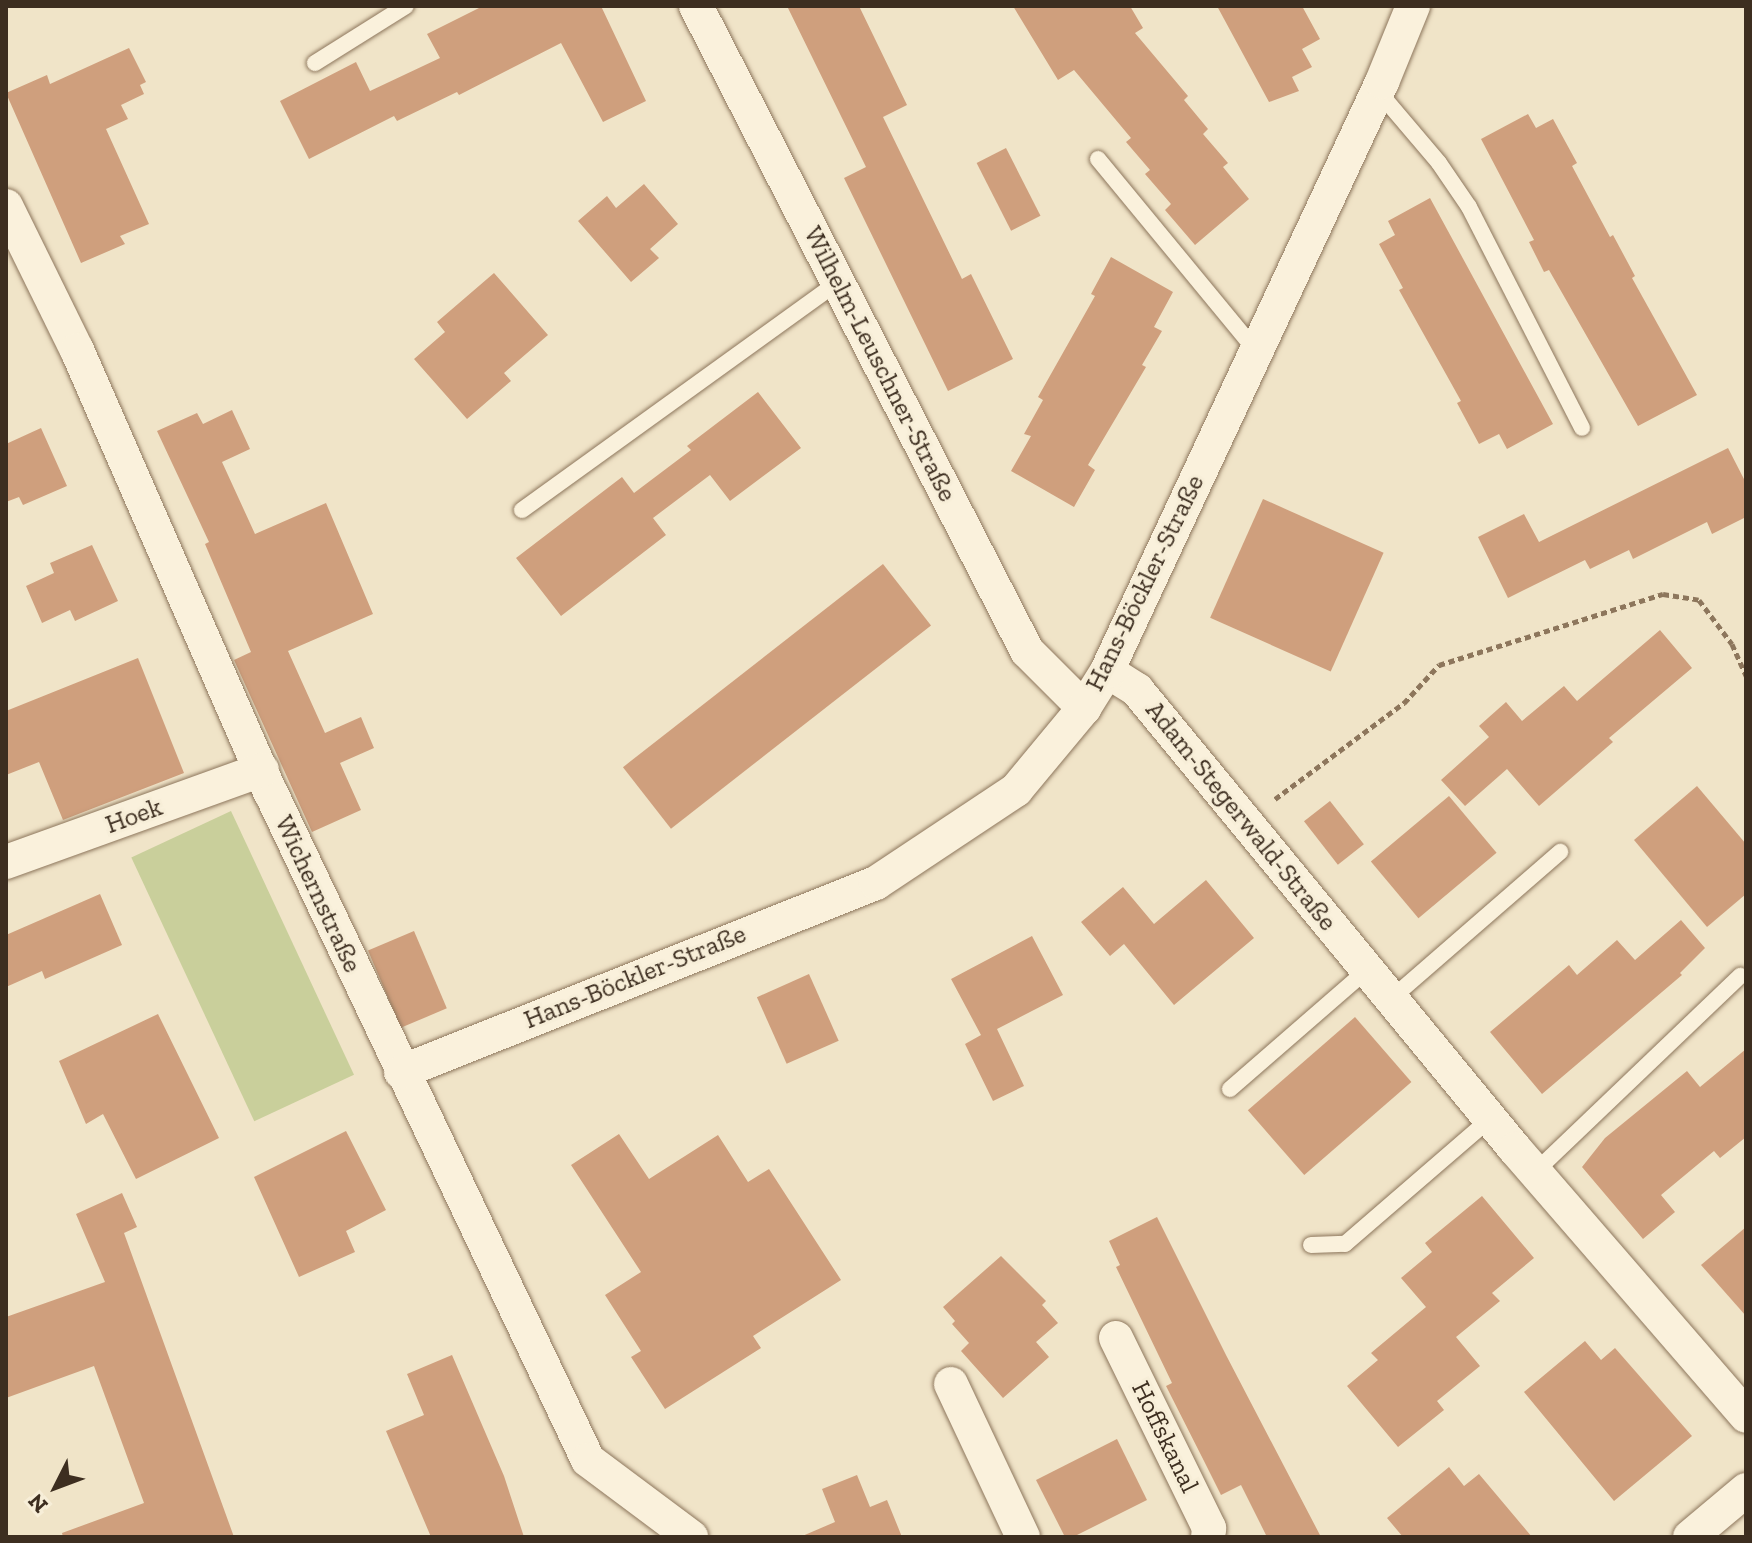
<!DOCTYPE html>
<meta charset="utf-8">
<style>
body{margin:0}
#map{position:relative;width:1752px;height:1543px;overflow:hidden;background:#f0e4c8;font-family:"Zilla Slab",serif}
div>[style]{position:absolute}
[style*='--x']{left:calc(var(--x)*1px);top:calc(var(--y)*1px);width:calc(var(--w)*1px);rotate:calc(var(--a)*1deg)}
.green>*{inset:0;background:#c9cf9b;transform-origin:0 0}
.building>*{inset:0;background:#cf9f7d;transform-origin:0 0}
.path>*{height:5px;margin-top:-2.5px;transform-origin:0;background:repeating-linear-gradient(90deg,#8d765c 0 6px,transparent 0 10px)}
.roads{filter:drop-shadow(0 0 2px #8d765c) drop-shadow(0 0 2px #8d765c)}
.service>*{height:16px;margin:-8px;padding:0 8px;transform-origin:8px;border-radius:8px;background:#faf1dc}
.minor>*{height:34px;margin:-17px;padding:0 17px;transform-origin:17px;border-radius:17px;background:#faf1dc}
span{translate:-50% -50%;white-space:nowrap;text-align:center;line-height:1.15;-webkit-text-stroke:6px #f7eed8;paint-order:stroke}
.street-label{font-size:26px;color:#3d2e20}
.frame{position:absolute;inset:0;border:8px solid #3d2e20;pointer-events:none}
.north{position:absolute;left:16px;top:1447px;width:80px;height:80px;-webkit-text-stroke:6px #f7eed8;paint-order:stroke;rotate:228deg;font-size:22px;font-weight:700;line-height:32px;text-align:center;color:#3d2e20}
.north::after{content:'';display:block;margin:auto;width:28px;height:36px;background:#3d2e20;clip-path:polygon(50% 0,100% 100%,50% 72%,0 100%)}
</style>
<div id="map">
<div class="green">
<div style="left:231px;top:811px;width:291px;height:110px;rotate:65deg"></div>
</div>
<div class="building">
<div style="clip-path:polygon(483px 6px,601px 6px,646px 101px,603px 122px,561px 43px,459px 95px,457px 92px,397px 121px,394px 116px,309px 159px,280px 101px,356px 62px,370px 91px,440px 58px,427px 34px)"></div>
<div style="clip-path:polygon(787px 6px,859px 6px,907px 105px,883px 117px,962px 279px,971px 274px,1013px 359px,948px 391px,844px 178px,866px 167px)"></div>
<div style="clip-path:polygon(1013px 6px,1130px 6px,1143px 28px,1135px 33px,1188px 96px,1184px 100px,1208px 129px,1203px 134px,1228px 163px,1223px 167px,1249px 199px,1195px 245px,1165px 210px,1171px 204px,1145px 174px,1150px 170px,1126px 142px,1131px 138px,1074px 70px,1058px 80px)"></div>
<div style="clip-path:polygon(1217px 6px,1302px 6px,1320px 39px,1302px 49px,1312px 67px,1292px 77px,1299px 91px,1269px 102px)"></div>
<div style="clip-path:polygon(129px 48px,146px 82px,140px 85px,144px 94px,121px 105px,128px 119px,106px 129px,149px 224px,120px 236px,125px 244px,81px 263px,6px 93px,47px 75px,50px 84px)"></div>
<div style="clip-path:polygon(1528px 114px,1536px 128px,1553px 119px,1577px 163px,1572px 166px,1610px 237px,1613px 235px,1635px 276px,1632px 278px,1697px 395px,1638px 426px,1549px 270px,1544px 272px,1529px 242px,1534px 240px,1481px 139px)"></div>
<div style="left:1006px;top:148px;width:76px;height:33px;rotate:63deg"></div>
<div style="clip-path:polygon(644px 184px,678px 224px,650px 249px,659px 258px,631px 282px,578px 221px,607px 196px,616px 208px)"></div>
<div style="clip-path:polygon(1430px 198px,1553px 424px,1507px 449px,1499px 434px,1479px 444px,1457px 403px,1461px 401px,1399px 290px,1403px 288px,1379px 244px,1395px 235px,1388px 221px)"></div>
<div style="clip-path:polygon(1111px 257px,1173px 292px,1154px 327px,1162px 331px,1142px 365px,1146px 367px,1088px 465px,1095px 470px,1074px 507px,1011px 471px,1031px 436px,1024px 434px,1043px 400px,1038px 397px,1095px 296px,1091px 294px)"></div>
<div style="clip-path:polygon(494px 273px,548px 335px,504px 373px,511px 381px,467px 419px,414px 359px,445px 332px,437px 322px)"></div>
<div style="clip-path:polygon(758px 392px,801px 448px,730px 501px,710px 475px,653px 518px,666px 535px,561px 616px,516px 558px,622px 477px,634px 493px,691px 450px,687px 446px)"></div>
<div style="clip-path:polygon(232px 410px,250px 449px,222px 462px,255px 534px,326px 503px,373px 614px,288px 651px,325px 733px,361px 717px,374px 748px,340px 763px,361px 810px,312px 832px,234px 660px,251px 652px,205px 544px,209px 542px,157px 431px,197px 413px,203px 424px)"></div>
<div style="clip-path:polygon(41px 428px,67px 486px,23px 505px,19px 497px,6px 502px,6px 444px)"></div>
<div style="clip-path:polygon(1728px 448px,1746px 483px,1746px 517px,1712px 534px,1707px 522px,1633px 559px,1629px 550px,1590px 569px,1585px 560px,1508px 598px,1478px 537px,1524px 514px,1539px 542px)"></div>
<div style="left:1263px;top:499px;width:132px;height:130px;rotate:24deg"></div>
<div style="clip-path:polygon(92px 545px,118px 601px,75px 621px,70px 610px,42px 623px,26px 586px,54px 573px,50px 563px)"></div>
<div style="left:883px;top:564px;width:78px;height:330px;rotate:52deg"></div>
<div style="clip-path:polygon(1660px 630px,1692px 668px,1609px 738px,1613px 742px,1539px 806px,1507px 769px,1465px 806px,1441px 780px,1489px 737px,1479px 726px,1506px 702px,1522px 721px,1564px 686px,1577px 701px)"></div>
<div style="clip-path:polygon(138px 658px,184px 773px,63px 820px,39px 762px,6px 775px,6px 711px)"></div>
<div style="clip-path:polygon(1697px 786px,1746px 844px,1746px 894px,1707px 927px,1634px 840px)"></div>
<div style="left:1449px;top:796px;width:74px;height:102px;rotate:50deg"></div>
<div style="left:1330px;top:801px;width:55px;height:33px;rotate:52deg"></div>
<div style="clip-path:polygon(1206px 880px,1254px 938px,1174px 1005px,1124px 944px,1110px 956px,1081px 922px,1123px 887px,1154px 924px)"></div>
<div style="clip-path:polygon(100px 894px,122px 945px,45px 979px,42px 971px,6px 987px,6px 935px)"></div>
<div style="clip-path:polygon(1681px 920px,1705px 948px,1680px 973px,1682px 975px,1542px 1094px,1490px 1032px,1569px 965px,1577px 975px,1617px 940px,1635px 960px)"></div>
<div style="left:414px;top:931px;width:84px;height:50px;rotate:67deg"></div>
<div style="clip-path:polygon(1032px 936px,1063px 995px,997px 1029px,1024px 1086px,993px 1101px,965px 1044px,981px 1035px,951px 979px)"></div>
<div style="left:809px;top:974px;width:73px;height:57px;rotate:66deg"></div>
<div style="clip-path:polygon(158px 1014px,219px 1138px,136px 1179px,103px 1114px,86px 1124px,59px 1061px)"></div>
<div style="left:1355px;top:1017px;width:86px;height:142px;rotate:49deg"></div>
<div style="clip-path:polygon(1746px 1049px,1746px 1137px,1720px 1158px,1714px 1151px,1661px 1195px,1675px 1212px,1643px 1239px,1582px 1167px,1605px 1138px,1687px 1071px,1700px 1087px)"></div>
<div style="clip-path:polygon(346px 1131px,386px 1210px,346px 1231px,355px 1252px,299px 1277px,254px 1177px)"></div>
<div style="clip-path:polygon(619px 1134px,649px 1179px,718px 1135px,748px 1182px,769px 1169px,841px 1280px,753px 1336px,761px 1348px,665px 1409px,631px 1357px,641px 1351px,605px 1295px,641px 1272px,571px 1165px)"></div>
<div style="clip-path:polygon(122px 1193px,137px 1227px,124px 1233px,234px 1537px,63px 1537px,62px 1533px,144px 1503px,94px 1366px,6px 1398px,6px 1317px,105px 1282px,76px 1214px)"></div>
<div style="clip-path:polygon(1482px 1196px,1534px 1258px,1492px 1293px,1500px 1301px,1456px 1337px,1480px 1366px,1437px 1401px,1444px 1410px,1398px 1447px,1347px 1386px,1378px 1360px,1371px 1353px,1426px 1307px,1401px 1278px,1432px 1252px,1425px 1243px)"></div>
<div style="clip-path:polygon(1157px 1217px,1226px 1355px,1321px 1537px,1267px 1537px,1241px 1485px,1221px 1495px,1204px 1461px,1166px 1386px,1172px 1383px,1116px 1267px,1120px 1265px,1109px 1241px)"></div>
<div style="clip-path:polygon(1746px 1227px,1746px 1316px,1701px 1265px)"></div>
<div style="clip-path:polygon(1001px 1256px,1046px 1301px,1042px 1305px,1058px 1323px,1036px 1342px,1049px 1357px,1003px 1398px,961px 1351px,969px 1343px,952px 1324px,955px 1321px,943px 1307px)"></div>
<div style="clip-path:polygon(1585px 1341px,1601px 1360px,1615px 1348px,1692px 1436px,1614px 1501px,1524px 1392px)"></div>
<div style="clip-path:polygon(452px 1355px,504px 1476px,524px 1537px,431px 1537px,386px 1431px,424px 1415px,407px 1374px)"></div>
<div style="clip-path:polygon(1117px 1439px,1147px 1500px,1073px 1537px,1065px 1537px,1036px 1480px)"></div>
<div style="clip-path:polygon(1449px 1467px,1464px 1486px,1479px 1474px,1532px 1537px,1403px 1537px,1387px 1518px)"></div>
<div style="clip-path:polygon(857px 1475px,870px 1507px,887px 1500px,902px 1537px,800px 1537px,835px 1522px,822px 1489px)"></div>
</div>
<div class="path">
<div style="--x:1275;--y:799;--w:161;--a:-36.7"></div>
<div style="--x:1404;--y:703;--w:52;--a:-47.4"></div>
<div style="--x:1439;--y:665;--w:235;--a:-17.6"></div>
<div style="--x:1663;--y:594;--w:36;--a:9"></div>
<div style="--x:1699;--y:600;--w:55;--a:53.1"></div>
<div style="--x:1732;--y:644;--w:35;--a:66"></div>
</div>
<div class="roads">
<div class="service">
<div style="--x:315;--y:63;--w:107;--a:-32.1"></div>
<div style="--x:1378;--y:91;--w:94;--a:49.7"></div>
<div style="--x:1439;--y:163;--w:53;--a:55.7"></div>
<div style="--x:1469;--y:207;--w:248;--a:62.9"></div>
<div style="--x:1098;--y:159;--w:249;--a:50.5"></div>
<div style="--x:522;--y:510;--w:390;--a:-35.8"></div>
<div style="--x:1392;--y:998;--w:223;--a:-41"></div>
<div style="--x:1230;--y:1089;--w:183;--a:-41"></div>
<div style="--x:1535;--y:1172;--w:284;--a:-43.7"></div>
<div style="--x:1311;--y:1245;--w:34;--a:-2"></div>
<div style="--x:1345;--y:1244;--w:193;--a:-40.8"></div>
</div>
<div class="minor">
<div style="--x:696;--y:6;--w:725;--a:62.83"></div>
<div style="--x:1027;--y:651;--w:81;--a:45"></div>
<div style="--x:6;--y:206;--w:161;--a:63.8"></div>
<div style="--x:77;--y:350;--w:484;--a:66.4"></div>
<div style="--x:271;--y:793;--w:738;--a:64.58"></div>
<div style="--x:588;--y:1460;--w:129;--a:36.8"></div>
<div style="--x:1107;--y:671;--w:36;--a:32"></div>
<div style="--x:1137;--y:690;--w:595;--a:50.53"></div>
<div style="--x:1515;--y:1149;--w:353;--a:49.1"></div>
<div style="--x:6;--y:862;--w:272;--a:-19.8"></div>
<div style="--x:401;--y:1072;--w:511;--a:-21.7"></div>
<div style="--x:876;--y:883;--w:168;--a:-33.6"></div>
<div style="--x:1016;--y:790;--w:107;--a:-50.3"></div>
<div style="--x:1084;--y:708;--w:44;--a:-58.1"></div>
<div style="--x:1107;--y:671;--w:650;--a:-64.97"></div>
<div style="--x:1382;--y:82;--w:82;--a:-67.8"></div>
<div style="--x:1116;--y:1338;--w:212;--a:63.9"></div>
<div style="--x:1209;--y:1528;--w:9;--a:96"></div>
<div style="--x:951;--y:1384;--w:169;--a:64.8"></div>
<div style="--x:1690;--y:1537;--w:73;--a:-40"></div>
</div>
</div>
<div class="street-label">
<span style="left:880px;top:364px;rotate:63deg">Wilhelm-Leuschner-Straße</span>
<span style="left:1145px;top:583px;rotate:-64deg">Hans-Böckler-Straße</span>
<span style="left:134px;top:816px;rotate:-20deg">Hoek</span>
<span style="left:1241px;top:816px;rotate:51deg">Adam-Stegerwald-Straße</span>
<span style="left:318px;top:894px;rotate:65deg">Wichernstraße</span>
<span style="left:635px;top:977px;rotate:-22deg">Hans-Böckler-Straße</span>
<span style="left:1165px;top:1437px;rotate:64deg">Hoffskanal</span>
</div>
<div class="frame"></div>
<div class="north">N</div>
</div>
